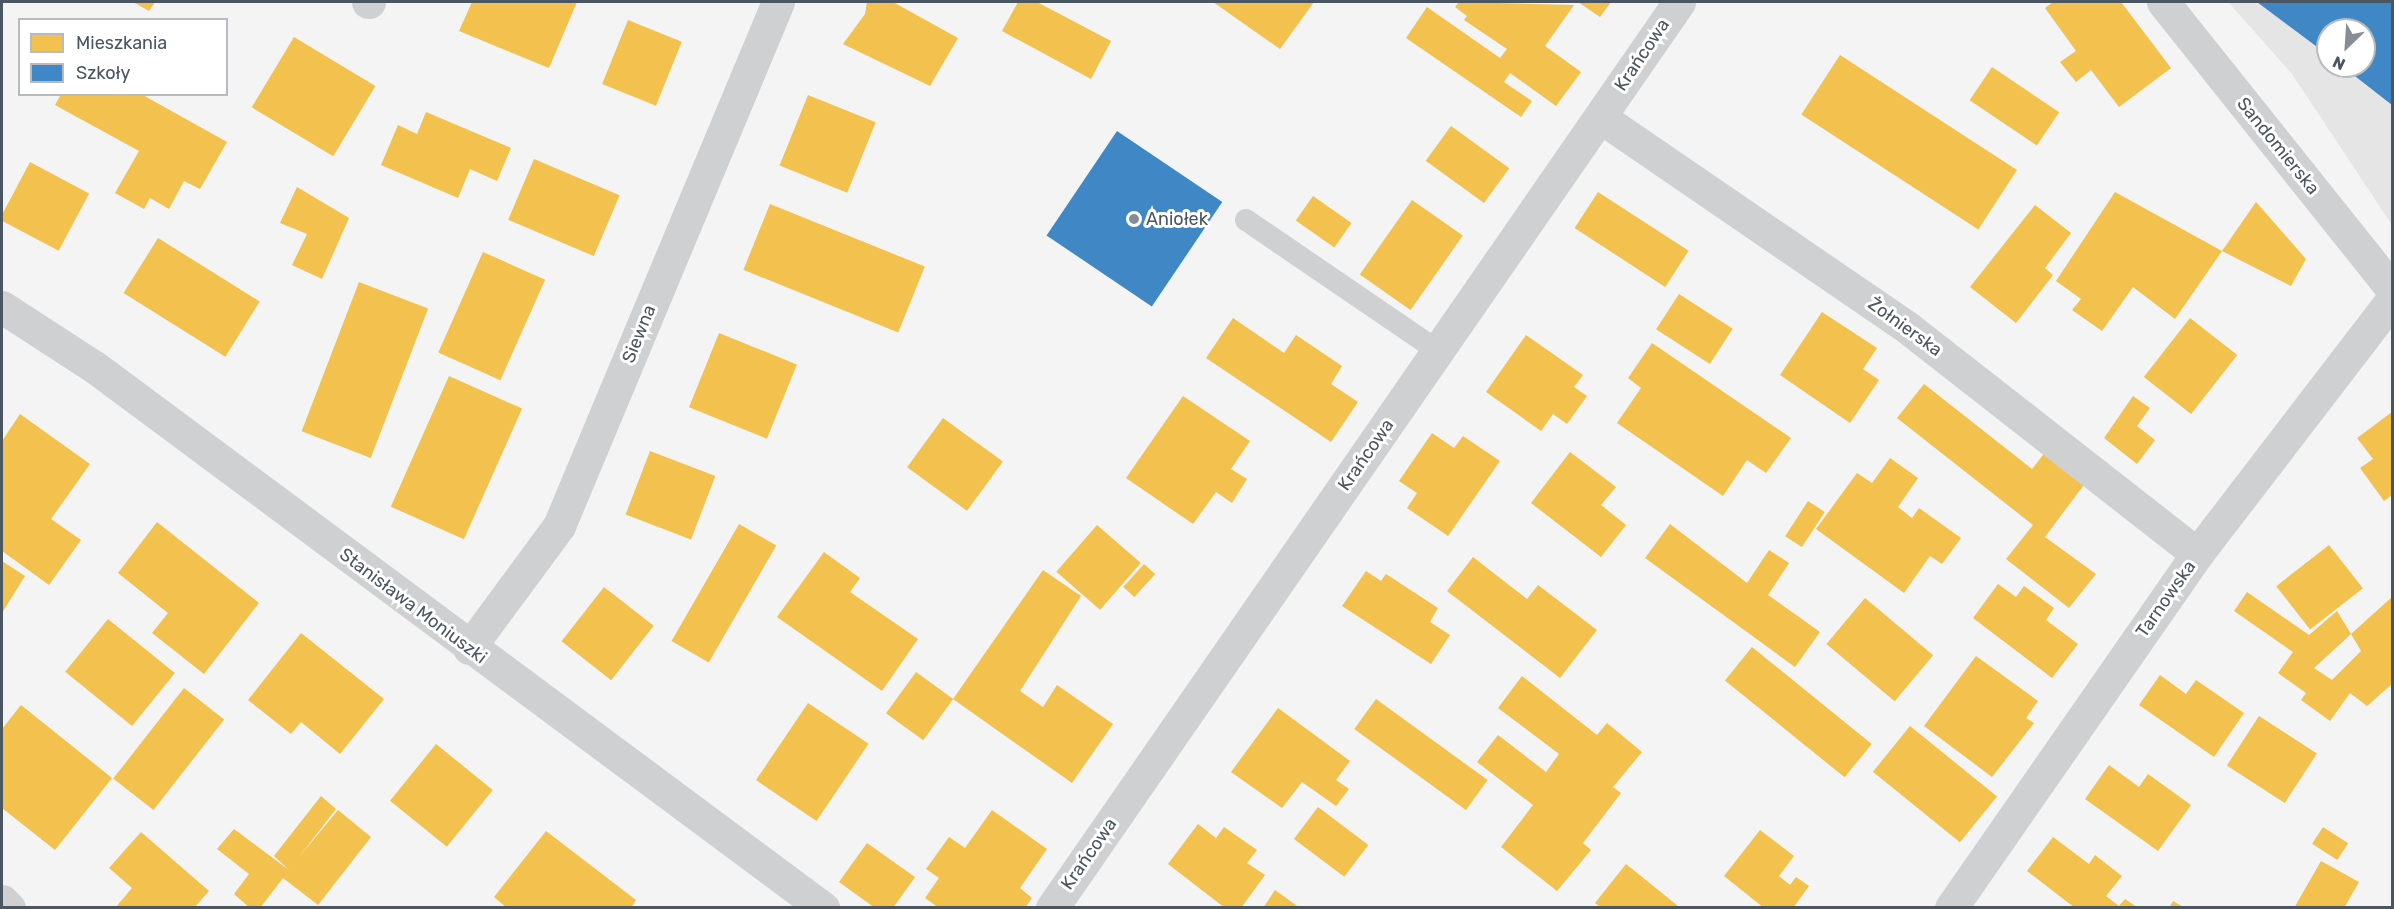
<!DOCTYPE html>
<meta charset="utf-8">
<style>
body{margin:0}
#map{position:relative;width:2394px;height:909px;overflow:hidden;background:#f4f4f4;font-family:Rubik,sans-serif}
div>[style]{position:absolute}
[style*='--x']{left:calc(var(--x)*1px);top:calc(var(--y)*1px);width:calc(var(--w)*1px);rotate:calc(var(--a)*1deg)}
.education>*{inset:0;background:#e6e5e6}
.homes>*{inset:0;background:#f2c14e;transform-origin:0 0}
.schools>*{inset:0;background:#3f88c5;transform-origin:0 0}
.lane>*{height:22px;margin:-11px;padding:0 11px;transform-origin:11px;border-radius:11px;background:#ced0d2}
.street>*{height:33px;margin:-16.5px;padding:0 16.5px;transform-origin:16.5px;border-radius:16.5px;background:#ced0d2}
.dots>*{width:16px;height:16px;translate:-50% -50%;box-sizing:border-box;border:3px solid #fff;border-radius:50%}
span{translate:-50% -50%;white-space:nowrap;text-align:center;line-height:1.15;-webkit-text-stroke:6px #fff;paint-order:stroke}
.street-label{font-size:18px;color:#4a5661}
.poi-label{font-size:18px;color:#4a5661}
.left{translate:0 -50%;text-align:left}
.frame{position:absolute;inset:0;border:3px solid #4a5661;pointer-events:none}
.legend{position:absolute;left:18px;top:18px;width:210px;height:78px;box-sizing:border-box;background:#fff;border:2px solid #b7bbc0;margin:0;padding:8px 10px;list-style:none;font-size:18px;color:#4a5661}
.legend li{display:flex;align-items:center;gap:12px;height:30px}
.legend b{width:30px;border:2px solid #b7bbc0}
.north{position:absolute;left:2316px;top:18px;width:60px;height:60px;box-sizing:border-box;background:#fff;border:2px solid #b7bbc0;border-radius:50%;rotate:205deg;font-size:16px;font-weight:700;line-height:24px;text-align:center;color:#4a5661}
.north::after{content:'';display:block;margin:auto;width:21px;height:27px;background:#868d94;clip-path:polygon(50% 0,100% 100%,50% 72%,0 100%)}
</style>
<div id="map">
<div class="education">
<div style="clip-path:polygon(evenodd,2228px 2px,2392px 2px,2392px 225px,2292px 74px,2228px 2px,2328px 30px,2364px 30px,2364px 66px,2328px 66px,2328px 30px)"></div>
</div>
<div class="homes">
<div style="clip-path:polygon(133px 2px,155px 2px,149px 11px)"></div>
<div style="clip-path:polygon(472px 2px,577px 2px,549px 68px,459px 31px)"></div>
<div style="clip-path:polygon(867px 2px,893px 2px,958px 38px,930px 86px,843px 44px,865px 14px)"></div>
<div style="clip-path:polygon(1018px 2px,1037px 2px,1111px 41px,1091px 79px,1002px 31px)"></div>
<div style="clip-path:polygon(1213px 2px,1314px 2px,1280px 49px)"></div>
<div style="clip-path:polygon(1459px 2px,1574px 5px,1545px 46px,1581px 72px,1556px 106px,1510px 73px,1504px 82px,1532px 101px,1521px 117px,1406px 38px,1427px 7px,1500px 58px,1507px 49px,1464px 20px,1467px 16px,1455px 7px)"></div>
<div style="clip-path:polygon(1578px 2px,1611px 2px,1600px 17px)"></div>
<div style="clip-path:polygon(2053px 2px,2121px 2px,2171px 68px,2119px 107px,2091px 70px,2076px 82px,2060px 62px,2076px 51px,2045px 8px)"></div>
<div style="left:628px;top:20px;width:58px;height:69px;rotate:22deg"></div>
<div style="left:294px;top:37px;width:95px;height:82px;rotate:31deg"></div>
<div style="left:1840px;top:55px;width:211px;height:71px;rotate:33deg"></div>
<div style="left:1992px;top:67px;width:81px;height:40px;rotate:34deg"></div>
<div style="clip-path:polygon(61px 94px,141px 94px,227px 142px,200px 189px,184px 181px,169px 209px,150px 198px,144px 209px,115px 193px,139px 151px,55px 105px)"></div>
<div style="left:808px;top:95px;width:73px;height:76px;rotate:22deg"></div>
<div style="clip-path:polygon(426px 112px,511px 148px,497px 181px,470px 169px,458px 198px,381px 165px,398px 125px,417px 134px)"></div>
<div style="left:1451px;top:126px;width:72px;height:43px;rotate:36deg"></div>
<div style="left:534px;top:159px;width:93px;height:66px;rotate:23deg"></div>
<div style="left:30px;top:162px;width:67px;height:65px;rotate:28deg"></div>
<div style="clip-path:polygon(297px 187px,349px 218px,322px 279px,292px 265px,307px 234px,280px 223px)"></div>
<div style="left:1598px;top:192px;width:108px;height:43px;rotate:33deg"></div>
<div style="clip-path:polygon(2115px 192px,2222px 251px,2175px 319px,2133px 287px,2102px 331px,2072px 310px,2081px 299px,2056px 281px)"></div>
<div style="left:1313px;top:196px;width:47px;height:30px;rotate:35deg"></div>
<div style="left:1412px;top:200px;width:62px;height:91px;rotate:35deg"></div>
<div style="clip-path:polygon(2256px 202px,2306px 259px,2291px 286px,2222px 251px)"></div>
<div style="left:770px;top:204px;width:167px;height:71px;rotate:22deg"></div>
<div style="clip-path:polygon(2035px 205px,2071px 233px,2045px 268px,2053px 275px,2016px 323px,1970px 287px)"></div>
<div style="left:158px;top:238px;width:120px;height:65px;rotate:32deg"></div>
<div style="left:483px;top:252px;width:68px;height:110px;rotate:24deg"></div>
<div style="left:359px;top:282px;width:74px;height:160px;rotate:21deg"></div>
<div style="left:1679px;top:294px;width:64px;height:42px;rotate:33deg"></div>
<div style="clip-path:polygon(1822px 312px,1877px 348px,1863px 369px,1879px 380px,1850px 423px,1780px 375px)"></div>
<div style="clip-path:polygon(1233px 318px,1284px 353px,1296px 335px,1342px 366px,1331px 384px,1358px 402px,1331px 442px,1206px 358px)"></div>
<div style="left:2190px;top:318px;width:60px;height:75px;rotate:38deg"></div>
<div style="left:719px;top:333px;width:84px;height:80px;rotate:22deg"></div>
<div style="clip-path:polygon(1526px 335px,1583px 375px,1574px 387px,1587px 396px,1567px 424px,1553px 414px,1541px 431px,1486px 392px)"></div>
<div style="clip-path:polygon(1652px 343px,1791px 438px,1766px 473px,1747px 460px,1723px 496px,1617px 423px,1641px 388px,1628px 378px)"></div>
<div style="left:449px;top:376px;width:80px;height:143px;rotate:24deg"></div>
<div style="clip-path:polygon(1924px 384px,2032px 469px,2047px 450px,2086px 482px,2045px 537px,2096px 574px,2069px 608px,2006px 559px,2033px 525px,1897px 418px)"></div>
<div style="clip-path:polygon(1183px 396px,1250px 441px,1231px 469px,1247px 479px,1232px 503px,1216px 492px,1193px 524px,1126px 478px)"></div>
<div style="clip-path:polygon(2133px 396px,2150px 408px,2137px 426px,2155px 440px,2137px 464px,2104px 438px)"></div>
<div style="clip-path:polygon(2392px 412px,2392px 495px,2384px 501px,2360px 468px,2373px 459px,2357px 438px)"></div>
<div style="clip-path:polygon(20px 414px,90px 464px,51px 519px,81px 540px,49px 585px,2px 551px,2px 441px)"></div>
<div style="left:943px;top:418px;width:74px;height:61px;rotate:36deg"></div>
<div style="clip-path:polygon(1432px 433px,1454px 448px,1463px 436px,1500px 461px,1448px 536px,1407px 508px,1417px 493px,1399px 481px)"></div>
<div style="left:650px;top:451px;width:70px;height:68px;rotate:21deg"></div>
<div style="clip-path:polygon(1570px 452px,1616px 487px,1601px 505px,1626px 525px,1601px 557px,1531px 503px)"></div>
<div style="clip-path:polygon(1890px 458px,1918px 478px,1898px 507px,1912px 518px,1919px 508px,1961px 538px,1942px 564px,1930px 556px,1904px 593px,1816px 529px,1857px 473px,1872px 483px)"></div>
<div style="left:1808px;top:501px;width:20px;height:42px;rotate:33deg"></div>
<div style="clip-path:polygon(157px 522px,259px 603px,204px 674px,152px 633px,168px 613px,118px 573px)"></div>
<div style="left:739px;top:524px;width:43px;height:135px;rotate:30deg"></div>
<div style="clip-path:polygon(1670px 524px,1747px 583px,1769px 550px,1789px 563px,1768px 595px,1820px 632px,1795px 667px,1645px 558px)"></div>
<div style="left:1097px;top:525px;width:58px;height:62px;rotate:41deg"></div>
<div style="left:2329px;top:545px;width:55px;height:67px;rotate:52deg"></div>
<div style="clip-path:polygon(824px 552px,860px 578px,850px 592px,918px 639px,882px 691px,777px 617px)"></div>
<div style="clip-path:polygon(1473px 557px,1527px 599px,1538px 585px,1597px 630px,1560px 678px,1447px 591px)"></div>
<div style="clip-path:polygon(2px 561px,25px 576px,2px 613px)"></div>
<div style="left:1144px;top:564px;width:15px;height:31px;rotate:42deg"></div>
<div style="clip-path:polygon(1043px 570px,1081px 596px,1020px 691px,1043px 707px,1057px 685px,1113px 724px,1072px 783px,953px 699px)"></div>
<div style="clip-path:polygon(1366px 571px,1381px 581px,1386px 574px,1438px 608px,1430px 622px,1450px 635px,1431px 664px,1342px 606px)"></div>
<div style="clip-path:polygon(1998px 584px,2016px 597px,2024px 586px,2054px 608px,2046px 620px,2078px 644px,2052px 678px,1973px 618px)"></div>
<div style="left:604px;top:587px;width:63px;height:69px;rotate:38deg"></div>
<div style="clip-path:polygon(2247px 592px,2309px 635px,2337px 611px,2351px 634px,2314px 668px,2332px 680px,2361px 651px,2351px 634px,2392px 597px,2392px 684px,2367px 706px,2350px 693px,2330px 721px,2301px 700px,2306px 693px,2278px 673px,2293px 652px,2234px 611px)"></div>
<div style="left:1865px;top:598px;width:89px;height:60px;rotate:40deg"></div>
<div style="left:108px;top:619px;width:86px;height:68px;rotate:39deg"></div>
<div style="clip-path:polygon(301px 633px,384px 699px,340px 754px,301px 722px,291px 734px,248px 700px)"></div>
<div style="left:1752px;top:647px;width:154px;height:43px;rotate:39deg"></div>
<div style="clip-path:polygon(1976px 656px,2038px 701px,2026px 718px,2034px 723px,1992px 777px,1924px 726px)"></div>
<div style="left:916px;top:672px;width:46px;height:51px;rotate:36deg"></div>
<div style="clip-path:polygon(2160px 675px,2186px 694px,2196px 680px,2244px 713px,2214px 757px,2139px 705px)"></div>
<div style="clip-path:polygon(1522px 676px,1597px 735px,1607px 723px,1642px 752px,1613px 787px,1621px 793px,1583px 843px,1591px 850px,1557px 891px,1501px 847px,1533px 805px,1477px 762px,1498px 735px,1546px 772px,1559px 754px,1498px 708px)"></div>
<div style="left:184px;top:688px;width:51px;height:115px;rotate:38deg"></div>
<div style="left:1376px;top:699px;width:138px;height:37px;rotate:36deg"></div>
<div style="left:808px;top:703px;width:73px;height:93px;rotate:34deg"></div>
<div style="clip-path:polygon(21px 705px,112px 778px,55px 850px,2px 808px,2px 729px)"></div>
<div style="clip-path:polygon(1278px 708px,1350px 761px,1336px 780px,1349px 789px,1336px 806px,1302px 782px,1282px 808px,1231px 772px)"></div>
<div style="left:2259px;top:716px;width:69px;height:59px;rotate:33deg"></div>
<div style="left:1910px;top:726px;width:112px;height:59px;rotate:39deg"></div>
<div style="left:436px;top:744px;width:73px;height:73px;rotate:39deg"></div>
<div style="clip-path:polygon(2109px 765px,2139px 787px,2148px 774px,2191px 805px,2158px 851px,2085px 799px)"></div>
<div style="clip-path:polygon(321px 796px,336px 809px,299px 857px,338px 810px,371px 837px,318px 905px,283px 878px,260px 908px,250px 908px,234px 894px,249px 874px,217px 849px,234px 829px,289px 870px,274px 856px)"></div>
<div style="left:1318px;top:807px;width:63px;height:40px;rotate:37deg"></div>
<div style="clip-path:polygon(992px 810px,1047px 849px,1020px 888px,1032px 898px,1025px 908px,939px 908px,925px 898px,939px 878px,926px 869px,949px 837px,965px 848px)"></div>
<div style="clip-path:polygon(1198px 824px,1216px 838px,1224px 827px,1257px 850px,1247px 863px,1265px 875px,1241px 908px,1225px 908px,1168px 864px)"></div>
<div style="left:2323px;top:827px;width:30px;height:20px;rotate:33deg"></div>
<div style="clip-path:polygon(1760px 830px,1794px 856px,1779px 876px,1790px 885px,1796px 877px,1809px 886px,1793px 908px,1764px 908px,1724px 876px)"></div>
<div style="clip-path:polygon(546px 831px,636px 900px,631px 908px,507px 908px,494px 897px)"></div>
<div style="clip-path:polygon(141px 832px,209px 891px,194px 908px,115px 908px,132px 888px,109px 868px)"></div>
<div style="clip-path:polygon(2053px 837px,2089px 864px,2095px 855px,2122px 876px,2106px 896px,2119px 906px,2125px 899px,2138px 908px,2075px 908px,2027px 871px)"></div>
<div style="clip-path:polygon(867px 843px,915px 877px,893px 908px,875px 908px,839px 882px)"></div>
<div style="clip-path:polygon(2321px 861px,2359px 882px,2344px 908px,2294px 908px)"></div>
<div style="clip-path:polygon(1626px 864px,1678px 906px,1677px 908px,1601px 908px,1595px 903px)"></div>
<div style="clip-path:polygon(1275px 890px,1300px 908px,1263px 908px)"></div>
<div style="clip-path:polygon(2173px 901px,2185px 908px,2169px 908px)"></div>
</div>
<div class="schools">
<div style="clip-path:polygon(2257px 2px,2392px 2px,2392px 105px,2342px 66px,2364px 66px,2364px 30px,2328px 30px,2328px 55px)"></div>
<div style="left:1117px;top:131px;width:127px;height:126px;rotate:34deg"></div>
</div>
<div class="lane">
<div style="--x:1246;--y:220;--w:232;--a:34.3"></div>
</div>
<div class="street">
<div style="--x:368;--y:2;--w:1;--a:0"></div>
<div style="--x:2163;--y:2;--w:367;--a:51.4"></div>
<div style="--x:1600;--y:117;--w:373;--a:34.4"></div>
<div style="--x:1908;--y:328;--w:367;--a:38"></div>
<div style="--x:2;--y:307;--w:112;--a:33"></div>
<div style="--x:96;--y:368;--w:906;--a:36.6"></div>
<div style="--x:469;--y:648;--w:152;--a:-53.6"></div>
<div style="--x:559;--y:526;--w:568;--a:-67.32"></div>
<div style="--x:2;--y:901;--w:10;--a:45"></div>
<div style="--x:1052;--y:908;--w:1102;--a:-55.31"></div>
<div style="--x:1951;--y:908;--w:431;--a:-55.2"></div>
<div style="--x:2197;--y:554;--w:320;--a:-52.5"></div>
</div>
<div class="dots">
<div style="left:1134px;top:219px;background:#868d94"></div>
</div>
<div class="street-label">
<span style="left:1642px;top:55px;rotate:-56deg">Krańcowa</span>
<span style="left:2278px;top:146px;rotate:51deg">Sandomierska</span>
<span style="left:1905px;top:327px;rotate:36deg">Żołnierska</span>
<span style="left:639px;top:334px;rotate:-68deg">Siewna</span>
<span style="left:1366px;top:455px;rotate:-55deg">Krańcowa</span>
<span style="left:2166px;top:599px;rotate:-55deg">Tarnowska</span>
<span style="left:413px;top:606px;rotate:37deg">Stanisława Moniuszki</span>
<span style="left:1089px;top:854px;rotate:-55deg">Krańcowa</span>
</div>
<div class="poi-label">
<span class="left" style="left:1146px;top:219px">Aniołek</span>
</div>
<div class="frame"></div>
<ul class="legend">
<li><b style="height:16px;background:#f2c14e"></b>Mieszkania</li>
<li><b style="height:16px;background:#3f88c5"></b>Szkoły</li>
</ul>
<div class="north">N</div>
</div>
